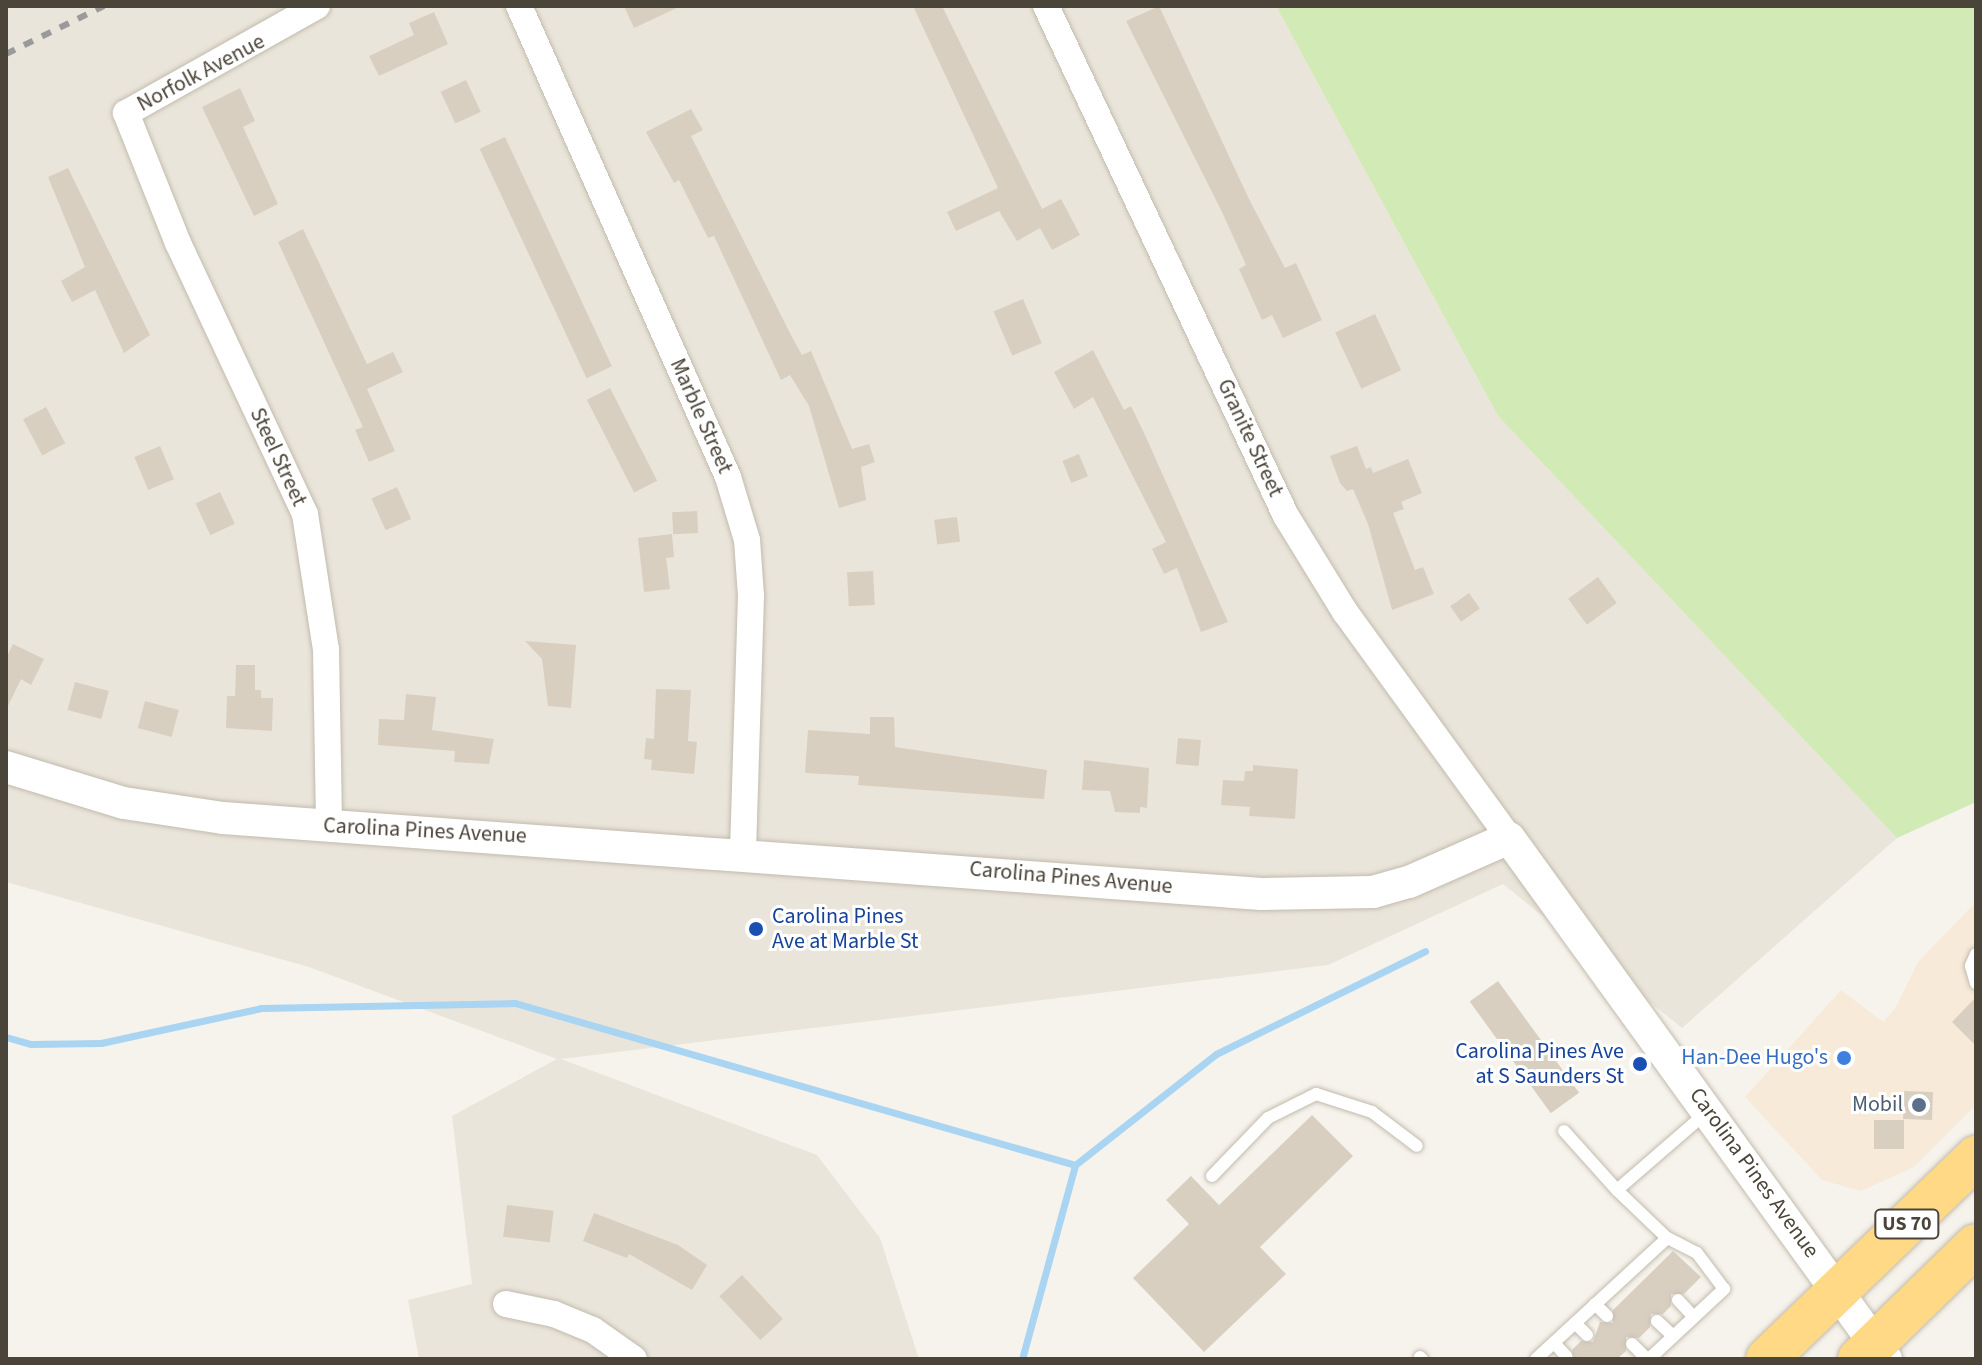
<!DOCTYPE html>
<style>
body{margin:0}
#map{position:relative;width:1982px;height:1365px;overflow:hidden;background:#f6f3ec;font-family:"Source Sans 3",sans-serif}
div>[style]{position:absolute}
[style*='--x']{left:calc(var(--x)*1px);top:calc(var(--y)*1px);width:calc(var(--w)*1px);rotate:calc(var(--a)*1deg)}
.residential>*{inset:0;background:#eae5da}
.commercial>*{inset:0;background:#f7ead8}
.green>*{inset:0;background:#d2eab5}
.stream>*{height:7px;margin:-3.5px;padding:0 3.5px;transform-origin:3.5px;border-radius:3.5px;background:#a9d4f2}
.building>*{inset:0;background:#d8cfc1;transform-origin:0 0}
.roads{filter:drop-shadow(0 0 2px #c2bbae) drop-shadow(0 0 2px #c2bbae)}
.service>*{height:12px;margin:-6px;padding:0 6px;transform-origin:6px;border-radius:6px;background:#fff}
.minor>*{height:26px;margin:-13px;padding:0 13px;transform-origin:13px;border-radius:13px;background:#fff}
.tertiary>*{height:32px;margin:-16px;padding:0 16px;transform-origin:16px;border-radius:16px;background:#fff}
.trunk>*{height:42px;margin:-21px;padding:0 21px;transform-origin:21px;border-radius:21px;background:#ffd985}
.rail>*{height:6px;margin-top:-3px;transform-origin:0;background:repeating-linear-gradient(90deg,#9a9a9a 0 10px,transparent 0 20px)}
.dots>*{width:22px;height:22px;translate:-50% -50%;box-sizing:border-box;border:4px solid #fff;border-radius:50%}
span{translate:-50% -50%;white-space:nowrap;text-align:center;line-height:1.15;-webkit-text-stroke:6px #fff;paint-order:stroke}
.shield-label span{padding:2px 6px;background:#fff;border:2px solid;border-radius:6px;-webkit-text-stroke-width:0}
.shield-label{font-size:20px;color:#4b4439;font-weight:700}
.street-label{font-size:22px;color:#4b4439}
.transit-label{font-size:22px;color:#164399}
.left{translate:0 -50%;text-align:left}
.right{translate:-100% -50%;text-align:right}
.shop-label{font-size:22px;color:#366cbe}
.service-label{font-size:22px;color:#4e5e75}
.frame{position:absolute;inset:0;border:8px solid #4b4439;pointer-events:none}
</style>
<div id="map">
<div class="residential">
<div style="clip-path:polygon(6px 6px,1276px 6px,1498px 416px,1897px 838px,1682px 1028px,1503px 884px,1328px 965px,561px 1059px,817px 1155px,880px 1238px,919px 1359px,419px 1359px,408px 1300px,472px 1284px,452px 1116px,557px 1059px,309px 967px,6px 882px)"></div>
</div>
<div class="commercial">
<div style="clip-path:polygon(1976px 902px,1976px 1105px,1914px 1167px,1861px 1191px,1822px 1180px,1745px 1097px,1841px 990px,1883px 1022px,1896px 1007px,1918px 962px)"></div>
</div>
<div class="green">
<div style="clip-path:polygon(1276px 6px,1976px 6px,1976px 802px,1897px 838px,1498px 416px)"></div>
</div>
<div class="stream">
<div style="--x:6;--y:1037;--w:26;--a:16"></div>
<div style="--x:31;--y:1044;--w:70;--a:-0.8"></div>
<div style="--x:101;--y:1043;--w:164;--a:-12.3"></div>
<div style="--x:261;--y:1008;--w:254;--a:-1.1"></div>
<div style="--x:515;--y:1003;--w:583;--a:16.13"></div>
<div style="--x:1022;--y:1359;--w:201;--a:-74.7"></div>
<div style="--x:1075;--y:1165;--w:179;--a:-38.2"></div>
<div style="--x:1216;--y:1054;--w:233;--a:-26.2"></div>
</div>
<div class="building">
<div style="clip-path:polygon(624px 6px,681px 6px,634px 28px)"></div>
<div style="clip-path:polygon(913px 6px,942px 6px,1042px 209px,1061px 199px,1080px 235px,1052px 250px,1040px 228px,1017px 241px,999px 211px,956px 231px,947px 212px,998px 188px)"></div>
<div style="clip-path:polygon(1159px 6px,1249px 199px,1285px 268px,1296px 263px,1322px 320px,1283px 338px,1272px 315px,1262px 320px,1239px 269px,1246px 265px,1222px 212px,1126px 21px)"></div>
<div style="clip-path:polygon(434px 12px,448px 44px,379px 76px,369px 56px,414px 35px,409px 23px)"></div>
<div style="left:466px;top:80px;width:35px;height:28px;rotate:65deg"></div>
<div style="clip-path:polygon(240px 88px,255px 121px,243px 127px,278px 204px,254px 216px,202px 107px)"></div>
<div style="clip-path:polygon(691px 109px,703px 130px,691px 136px,792px 337px,802px 355px,811px 351px,852px 449px,869px 444px,875px 462px,861px 467px,866px 500px,839px 508px,809px 406px,790px 375px,781px 380px,714px 236px,708px 238px,679px 180px,674px 183px,646px 132px)"></div>
<div style="left:505px;top:137px;width:253px;height:28px;rotate:65deg"></div>
<div style="clip-path:polygon(68px 168px,150px 335px,124px 353px,95px 290px,72px 302px,61px 281px,85px 267px,48px 177px)"></div>
<div style="clip-path:polygon(303px 229px,367px 364px,393px 352px,403px 372px,367px 389px,395px 451px,369px 462px,355px 430px,363px 427px,278px 242px)"></div>
<div style="left:1023px;top:299px;width:48px;height:32px;rotate:67deg"></div>
<div style="left:1375px;top:314px;width:62px;height:44px;rotate:65deg"></div>
<div style="clip-path:polygon(1093px 350px,1124px 410px,1131px 406px,1146px 437px,1228px 622px,1201px 632px,1177px 568px,1164px 574px,1152px 549px,1166px 542px,1093px 397px,1074px 409px,1054px 372px)"></div>
<div style="left:610px;top:388px;width:104px;height:26px;rotate:63deg"></div>
<div style="left:46px;top:407px;width:41px;height:26px;rotate:62deg"></div>
<div style="left:160px;top:446px;width:36px;height:28px;rotate:67deg"></div>
<div style="clip-path:polygon(1357px 446px,1366px 469px,1371px 467px,1373px 473px,1408px 459px,1422px 493px,1401px 502px,1404px 509px,1393px 513px,1415px 570px,1423px 567px,1434px 594px,1392px 610px,1368px 524px,1353px 489px,1347px 491px,1340px 483px,1330px 456px)"></div>
<div style="left:1079px;top:454px;width:24px;height:18px;rotate:68deg"></div>
<div style="left:397px;top:487px;width:35px;height:28px;rotate:66deg"></div>
<div style="left:220px;top:492px;width:35px;height:27px;rotate:65deg"></div>
<div style="left:697px;top:511px;width:22px;height:25px;rotate:87deg"></div>
<div style="left:957px;top:517px;width:25px;height:23px;rotate:83deg"></div>
<div style="clip-path:polygon(672px 534px,674px 557px,666px 558px,670px 589px,644px 592px,638px 538px)"></div>
<div style="left:873px;top:571px;width:34px;height:26px;rotate:87deg"></div>
<div style="left:1598px;top:577px;width:32px;height:37px;rotate:54deg"></div>
<div style="left:1469px;top:593px;width:19px;height:23px;rotate:55deg"></div>
<div style="clip-path:polygon(525px 641px,576px 645px,571px 708px,548px 706px,542px 659px)"></div>
<div style="clip-path:polygon(13px 644px,44px 659px,31px 685px,21px 679px,6px 710px,6px 658px)"></div>
<div style="clip-path:polygon(236px 665px,255px 665px,255px 690px,261px 690px,261px 698px,273px 698px,272px 731px,226px 728px,227px 696px,235px 696px)"></div>
<div style="left:75px;top:682px;width:35px;height:29px;rotate:15deg"></div>
<div style="clip-path:polygon(656px 689px,691px 690px,688px 741px,697px 742px,694px 774px,651px 770px,652px 760px,644px 759px,646px 738px,654px 739px)"></div>
<div style="clip-path:polygon(406px 694px,436px 697px,432px 730px,494px 739px,489px 764px,454px 762px,455px 751px,378px 745px,379px 719px,404px 720px)"></div>
<div style="left:145px;top:701px;width:35px;height:28px;rotate:15deg"></div>
<div style="clip-path:polygon(870px 717px,894px 717px,895px 747px,1047px 770px,1044px 799px,858px 785px,859px 776px,805px 773px,808px 730px,870px 734px)"></div>
<div style="left:1178px;top:738px;width:23px;height:26px;rotate:5deg"></div>
<div style="clip-path:polygon(1084px 760px,1149px 768px,1147px 808px,1140px 807px,1140px 813px,1115px 812px,1110px 791px,1082px 790px)"></div>
<div style="clip-path:polygon(1253px 765px,1298px 769px,1295px 819px,1249px 816px,1250px 807px,1221px 805px,1223px 780px,1244px 781px,1245px 771px,1253px 771px)"></div>
<div style="left:1498px;top:981px;width:138px;height:35px;rotate:54deg"></div>
<div style="clip-path:polygon(1976px 997px,1976px 1046px,1952px 1022px)"></div>
<div style="left:1904px;top:1091px;width:29px;height:28px;rotate:2deg"></div>
<div style="clip-path:polygon(1312px 1115px,1353px 1156px,1260px 1247px,1286px 1274px,1204px 1352px,1133px 1278px,1189px 1224px,1166px 1200px,1191px 1176px,1219px 1205px)"></div>
<div style="left:1874px;top:1120px;width:30px;height:29px"></div>
<div style="left:507px;top:1205px;width:47px;height:32px;rotate:7deg"></div>
<div style="clip-path:polygon(594px 1213px,678px 1245px,707px 1265px,692px 1290px,629px 1254px,627px 1258px,583px 1241px)"></div>
<div style="clip-path:polygon(1673px 1251px,1701px 1277px,1684px 1294px,1671px 1294px,1671px 1306px,1663px 1314px,1651px 1314px,1650px 1327px,1639px 1338px,1626px 1337px,1626px 1351px,1617px 1359px,1574px 1359px,1572px 1350px,1581px 1341px,1593px 1342px,1600px 1322px,1613px 1323px,1613px 1310px)"></div>
<div style="left:742px;top:1275px;width:60px;height:31px;rotate:47deg"></div>
</div>
<div class="roads">
<div class="service">
<div style="--x:1976;--y:954;--w:13;--a:113"></div>
<div style="--x:1971;--y:966;--w:18;--a:74"></div>
<div style="--x:1564;--y:1131;--w:79;--a:48.1"></div>
<div style="--x:1212;--y:1176;--w:81;--a:-46"></div>
<div style="--x:1268;--y:1118;--w:54;--a:-26.6"></div>
<div style="--x:1316;--y:1094;--w:59;--a:17.8"></div>
<div style="--x:1372;--y:1112;--w:56;--a:37.1"></div>
<div style="--x:1678;--y:1300;--w:23;--a:47"></div>
<div style="--x:1595;--y:1304;--w:17;--a:45"></div>
<div style="--x:1657;--y:1321;--w:22;--a:43"></div>
<div style="--x:1575;--y:1323;--w:17;--a:45"></div>
<div style="--x:1554;--y:1343;--w:18;--a:47"></div>
<div style="--x:1632;--y:1344;--w:21;--a:45"></div>
<div style="--x:1420;--y:1357;--w:3;--a:45"></div>
<div style="--x:1536;--y:1359;--w:178;--a:-42.7"></div>
<div style="--x:1667;--y:1238;--w:69;--a:-136.2"></div>
<div style="--x:1617;--y:1190;--w:118;--a:-40.9"></div>
<div style="--x:1649;--y:1359;--w:103;--a:-43"></div>
<div style="--x:1724;--y:1289;--w:45;--a:-126.9"></div>
<div style="--x:1697;--y:1253;--w:34;--a:-153"></div>
</div>
<div class="minor">
<div style="--x:317;--y:6;--w:219;--a:150.7"></div>
<div style="--x:126;--y:113;--w:140;--a:68.2"></div>
<div style="--x:178;--y:243;--w:299;--a:64.9"></div>
<div style="--x:305;--y:514;--w:137;--a:81.2"></div>
<div style="--x:326;--y:649;--w:177;--a:89"></div>
<div style="--x:519;--y:6;--w:515;--a:66.07"></div>
<div style="--x:728;--y:477;--w:66;--a:73.2"></div>
<div style="--x:747;--y:540;--w:56;--a:85.9"></div>
<div style="--x:751;--y:596;--w:260;--a:91.8"></div>
<div style="--x:1046;--y:6;--w:564;--a:64.8"></div>
<div style="--x:1286;--y:516;--w:113;--a:58.4"></div>
<div style="--x:1345;--y:612;--w:279;--a:54"></div>
<div style="--x:506;--y:1304;--w:49;--a:11.8"></div>
<div style="--x:554;--y:1314;--w:42;--a:22.3"></div>
<div style="--x:593;--y:1330;--w:50;--a:35.3"></div>
</div>
<div class="tertiary">
<div style="--x:6;--y:767;--w:123;--a:17"></div>
<div style="--x:124;--y:803;--w:100;--a:8.6"></div>
<div style="--x:223;--y:818;--w:1041;--a:4.19"></div>
<div style="--x:1261;--y:894;--w:112;--a:-1"></div>
<div style="--x:1373;--y:892;--w:37;--a:-16"></div>
<div style="--x:1409;--y:882;--w:109;--a:-23.7"></div>
<div style="--x:1509;--y:838;--w:643;--a:54.11"></div>
</div>
<div class="trunk">
<div style="--x:1767;--y:1359;--w:291;--a:-44"></div>
<div style="--x:1859;--y:1359;--w:163;--a:-44.3"></div>
</div>
</div>
<div class="rail">
<div style="--x:6;--y:54;--w:109;--a:-26.1"></div>
</div>
<div class="dots">
<div style="left:756px;top:929px;background:#1a4fb4"></div>
<div style="left:1844px;top:1058px;background:#3f7fe0"></div>
<div style="left:1640px;top:1064px;background:#1a4fb4"></div>
<div style="left:1919px;top:1105px;background:#5c6f8a"></div>
</div>
<div class="shield-label">
<span style="left:1907px;top:1224px">US 70</span>
</div>
<div class="street-label">
<span style="left:201px;top:73px;rotate:-28deg">Norfolk Avenue</span>
<span style="left:701px;top:416px;rotate:66deg">Marble Street</span>
<span style="left:1250px;top:438px;rotate:65deg">Granite Street</span>
<span style="left:278px;top:457px;rotate:65deg">Steel Street</span>
<span style="left:425px;top:831px;rotate:3deg">Carolina Pines Avenue</span>
<span style="left:1071px;top:878px;rotate:5deg">Carolina Pines Avenue</span>
<span style="left:1754px;top:1173px;rotate:54deg">Carolina Pines Avenue</span>
</div>
<div class="transit-label">
<span class="left" style="left:772px;top:929px">Carolina Pines<br>Ave at Marble St</span>
<span class="right" style="left:1624px;top:1064px">Carolina Pines Ave<br>at S Saunders St</span>
</div>
<div class="shop-label">
<span class="right" style="left:1828px;top:1058px">Han-Dee Hugo's</span>
</div>
<div class="service-label">
<span class="right" style="left:1903px;top:1105px">Mobil</span>
</div>
<div class="frame"></div>
</div>
